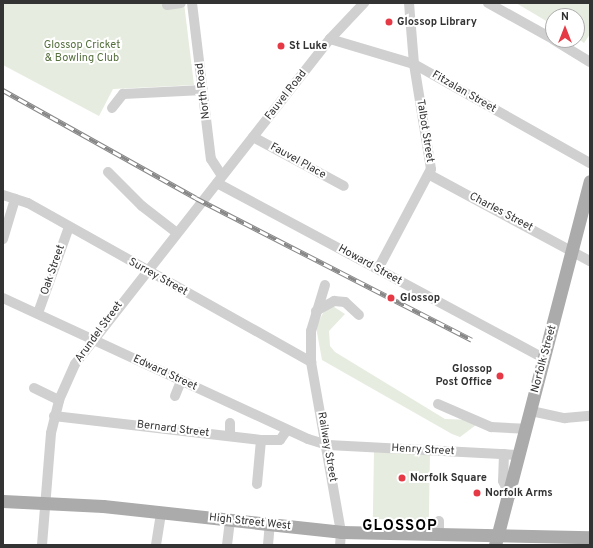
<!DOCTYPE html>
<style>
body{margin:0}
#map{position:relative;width:593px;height:548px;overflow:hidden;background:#fff;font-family:Overpass,sans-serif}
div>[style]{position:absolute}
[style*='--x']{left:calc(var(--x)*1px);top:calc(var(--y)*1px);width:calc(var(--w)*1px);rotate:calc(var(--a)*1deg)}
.green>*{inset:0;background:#e6ecdf;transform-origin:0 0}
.minor>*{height:10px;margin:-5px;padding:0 5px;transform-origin:5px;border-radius:5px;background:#d0d0d0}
.major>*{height:13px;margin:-6.5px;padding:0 6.5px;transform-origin:6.5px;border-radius:6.5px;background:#ababab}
.rail>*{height:4.5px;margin-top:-2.25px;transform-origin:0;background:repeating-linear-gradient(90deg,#fff 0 9px,#888 0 18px);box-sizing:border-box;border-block:1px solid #888}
.dots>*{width:11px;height:11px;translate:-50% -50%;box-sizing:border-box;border:2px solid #fff;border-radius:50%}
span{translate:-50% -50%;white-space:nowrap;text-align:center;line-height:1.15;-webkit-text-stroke:4px #fff;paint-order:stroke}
.poi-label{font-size:11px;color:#333;font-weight:700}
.left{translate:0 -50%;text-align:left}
.right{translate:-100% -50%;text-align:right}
.park-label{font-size:11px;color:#56703f}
.street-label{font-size:11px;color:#333}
.district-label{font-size:15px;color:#000;font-weight:700;letter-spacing:1px}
.frame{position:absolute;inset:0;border:4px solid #333;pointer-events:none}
.north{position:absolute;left:545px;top:8px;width:40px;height:40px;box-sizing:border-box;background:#fff;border:1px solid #adadad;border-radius:50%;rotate:0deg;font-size:11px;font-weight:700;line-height:16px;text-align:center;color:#333}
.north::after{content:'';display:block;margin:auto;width:14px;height:18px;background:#e63946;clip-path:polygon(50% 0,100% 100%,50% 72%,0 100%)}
</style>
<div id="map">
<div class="green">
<div style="clip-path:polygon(3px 3px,184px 3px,194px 85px,113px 89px,99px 116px,3px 65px)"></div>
<div style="clip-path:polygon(516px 3px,590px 3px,590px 34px,584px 43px,577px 38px,577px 16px,553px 16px,553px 25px)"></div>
<div style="clip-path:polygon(328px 303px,345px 314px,329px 331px,330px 346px,335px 352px,445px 419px,473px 420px,476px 425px,460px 437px,452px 434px,322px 360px,316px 327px)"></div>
<div style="left:374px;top:452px;width:56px;height:67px;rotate:1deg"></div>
</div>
<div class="minor">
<div style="--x:192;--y:3;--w:157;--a:83.1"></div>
<div style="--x:211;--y:159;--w:20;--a:57"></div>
<div style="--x:488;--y:3;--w:74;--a:29"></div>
<div style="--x:167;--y:5;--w:14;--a:-8"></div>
<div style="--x:330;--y:39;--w:88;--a:16.6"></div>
<div style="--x:414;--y:64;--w:202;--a:29.4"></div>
<div style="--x:554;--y:40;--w:42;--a:31.4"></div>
<div style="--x:112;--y:108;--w:18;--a:-52"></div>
<div style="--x:123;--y:94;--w:80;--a:-2.9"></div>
<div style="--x:253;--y:137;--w:103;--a:28.3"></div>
<div style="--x:108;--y:172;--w:48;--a:45"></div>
<div style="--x:142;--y:206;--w:44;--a:37.6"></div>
<div style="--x:430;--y:175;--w:182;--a:28.3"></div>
<div style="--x:217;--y:183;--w:371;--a:28.2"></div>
<div style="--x:3;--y:195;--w:26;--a:18"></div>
<div style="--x:28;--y:203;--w:325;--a:29.3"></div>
<div style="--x:3;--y:239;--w:42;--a:-73.3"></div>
<div style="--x:378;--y:269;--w:113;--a:-62.1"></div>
<div style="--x:431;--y:169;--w:106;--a:-99.2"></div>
<div style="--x:414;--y:64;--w:61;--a:-94.7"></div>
<div style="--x:325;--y:285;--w:48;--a:106.9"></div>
<div style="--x:311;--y:331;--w:31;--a:90"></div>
<div style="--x:311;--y:362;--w:173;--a:80"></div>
<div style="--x:341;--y:532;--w:13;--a:94"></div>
<div style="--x:3;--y:298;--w:336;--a:24.8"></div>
<div style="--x:308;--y:439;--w:21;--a:17"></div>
<div style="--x:328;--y:445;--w:190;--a:3"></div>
<div style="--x:316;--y:311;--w:21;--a:-29"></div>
<div style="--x:334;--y:301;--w:11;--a:5"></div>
<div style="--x:345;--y:302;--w:19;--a:43"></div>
<div style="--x:38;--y:313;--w:91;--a:-70.2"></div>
<div style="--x:34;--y:388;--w:28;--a:26"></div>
<div style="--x:175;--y:396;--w:16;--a:-68"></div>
<div style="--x:438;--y:404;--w:58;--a:23.5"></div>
<div style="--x:491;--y:427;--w:34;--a:3"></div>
<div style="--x:531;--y:411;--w:35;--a:12"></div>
<div style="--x:565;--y:418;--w:25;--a:-5"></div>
<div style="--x:54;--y:416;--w:208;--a:6.6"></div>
<div style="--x:261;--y:440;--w:19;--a:0"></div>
<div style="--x:280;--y:440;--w:12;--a:-55"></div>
<div style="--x:230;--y:436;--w:13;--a:-90"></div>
<div style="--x:504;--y:454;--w:27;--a:92"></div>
<div style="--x:503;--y:481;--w:17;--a:65"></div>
<div style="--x:257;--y:484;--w:44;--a:-84.8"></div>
<div style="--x:439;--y:534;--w:13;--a:-90"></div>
<div style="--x:42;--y:545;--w:112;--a:-85.4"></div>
<div style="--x:51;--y:433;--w:34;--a:-76"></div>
<div style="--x:59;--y:400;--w:39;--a:-66"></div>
<div style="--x:75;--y:364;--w:413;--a:-51.9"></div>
<div style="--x:330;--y:39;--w:50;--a:-46.6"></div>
<div style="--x:156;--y:545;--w:33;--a:-81"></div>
<div style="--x:227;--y:545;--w:26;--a:-83"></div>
<div style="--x:268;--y:545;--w:21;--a:-85"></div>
</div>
<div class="major">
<div style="--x:3;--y:501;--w:100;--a:2.9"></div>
<div style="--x:103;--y:506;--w:239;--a:6.2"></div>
<div style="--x:341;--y:532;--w:249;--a:1.2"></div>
<div style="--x:495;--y:545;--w:376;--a:-75.4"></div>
</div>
<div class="rail">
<div style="--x:3;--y:90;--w:221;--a:29.2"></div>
<div style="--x:196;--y:198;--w:310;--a:27.2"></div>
</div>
<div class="dots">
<div style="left:389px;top:22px;background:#e63946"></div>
<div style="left:281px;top:46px;background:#e63946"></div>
<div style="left:391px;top:298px;background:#e63946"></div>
<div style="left:500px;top:376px;background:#e63946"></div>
<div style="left:402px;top:478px;background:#e63946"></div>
<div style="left:477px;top:493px;background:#e63946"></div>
</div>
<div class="poi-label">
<span class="left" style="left:397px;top:22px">Glossop Library</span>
<span class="left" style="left:289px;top:46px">St Luke</span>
<span class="left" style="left:400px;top:298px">Glossop</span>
<span class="right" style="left:492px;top:376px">Glossop<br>Post Office</span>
<span class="left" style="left:410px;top:478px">Norfolk Square</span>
<span class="left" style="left:485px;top:493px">Norfolk Arms</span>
</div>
<div class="park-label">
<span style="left:82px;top:52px">Glossop Cricket<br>&amp; Bowling Club</span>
</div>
<div class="street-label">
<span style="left:203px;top:91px;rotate:-97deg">North Road</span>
<span style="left:464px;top:92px;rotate:30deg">Fitzalan Street</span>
<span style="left:286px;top:95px;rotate:-52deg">Fauvel Road</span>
<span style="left:425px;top:131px;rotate:81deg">Talbot Street</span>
<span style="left:298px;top:161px;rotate:29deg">Fauvel Place</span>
<span style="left:501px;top:212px;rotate:28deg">Charles Street</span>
<span style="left:370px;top:265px;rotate:29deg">Howard Street</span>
<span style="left:53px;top:270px;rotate:-71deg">Oak Street</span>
<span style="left:158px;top:277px;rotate:29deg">Surrey Street</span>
<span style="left:99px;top:332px;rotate:-54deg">Arundel Street</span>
<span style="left:544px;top:359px;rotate:-75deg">Norfolk Street</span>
<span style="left:165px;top:373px;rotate:25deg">Edward Street</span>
<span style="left:173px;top:429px;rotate:7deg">Bernard Street</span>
<span style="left:327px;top:447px;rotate:80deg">Railway Street</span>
<span style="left:423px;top:450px;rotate:3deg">Henry Street</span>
<span style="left:250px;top:522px;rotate:6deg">High Street West</span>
</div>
<div class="district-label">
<span style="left:400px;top:527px">GLOSSOP</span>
</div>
<div class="frame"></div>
<div class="north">N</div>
</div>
